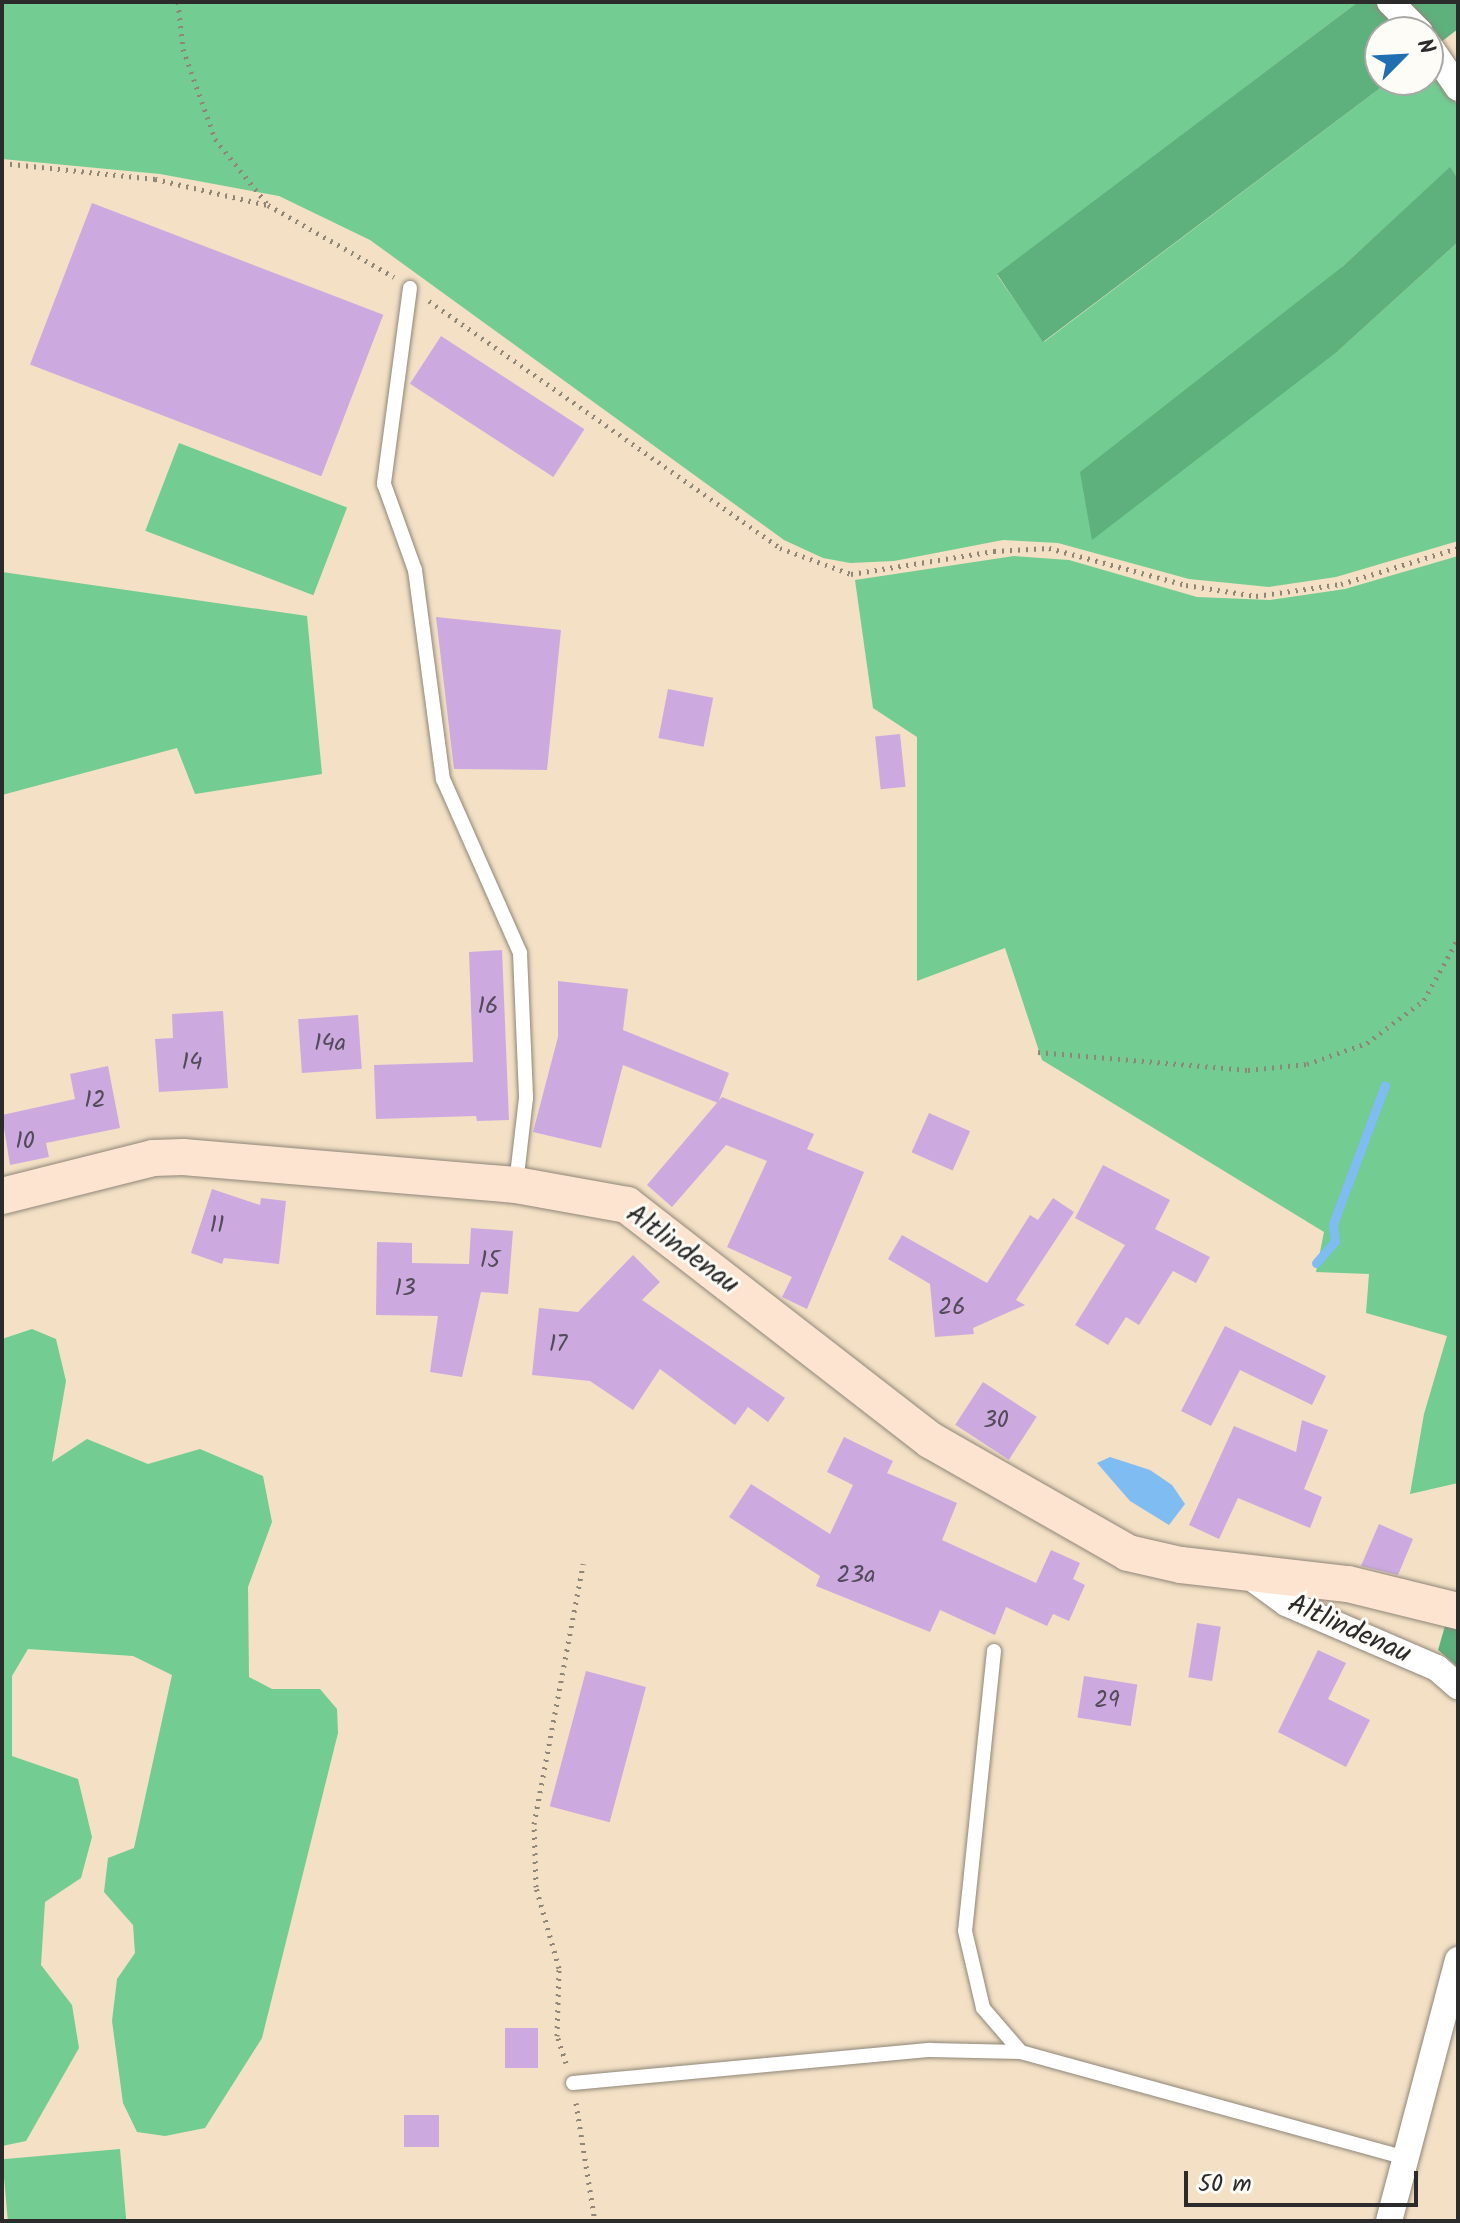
<!DOCTYPE html>
<style>
body{margin:0}
#map{position:relative;width:1460px;height:2223px;overflow:hidden;background:#f3e0c5;font-family:Kalam,sans-serif}
div>[style]{position:absolute}
[style*='--x']{left:calc(var(--x)*1px);top:calc(var(--y)*1px);width:calc(var(--w)*1px);rotate:calc(var(--a)*1deg)}
.green>*{inset:0;background:#73cc92;transform-origin:0 0}
.forest>*{inset:0;background:#5eb07c}
.water>*{inset:0;background:#7ebcf2}
.stream>*{height:9px;margin:-4.5px;padding:0 4.5px;transform-origin:4.5px;border-radius:4.5px;background:#7ebcf2}
.building>*{inset:0;background:#ccaae0;transform-origin:0 0}
.path>*{height:5px;margin-top:-2.5px;transform-origin:0;background:repeating-linear-gradient(90deg,#8f8678 0 2px,transparent 0 8px)}
.roads{filter:drop-shadow(0 0 2px #8f8678) drop-shadow(0 0 2px #8f8678)}
.lane>*{height:14px;margin:-7px;padding:0 7px;transform-origin:7px;border-radius:7px;background:#fff}
.street>*{height:26px;margin:-13px;padding:0 13px;transform-origin:13px;border-radius:13px;background:#fff}
.secondary>*{height:36px;margin:-18px;padding:0 18px;transform-origin:18px;border-radius:18px;background:#fde4d0}
span{translate:-50% -50%;white-space:nowrap;text-align:center;line-height:1.15;-webkit-text-stroke:6px #fdfcf7;paint-order:stroke}
.number-label{font-size:24px;color:#534b58}
.number-label span{-webkit-text-stroke-width:0}
.street-label{font-size:28px;color:#2b2b2b}
.frame{position:absolute;inset:0;border:4px solid #2b2b2b;pointer-events:none}
.north{position:absolute;left:1364px;top:16px;width:80px;height:80px;box-sizing:border-box;background:#fdfcf7;border:2px solid #a9a8a5;border-radius:50%;rotate:66deg;font-size:22px;font-weight:700;line-height:32px;text-align:center;color:#2b2b2b}
.north::after{content:'';display:block;margin:auto;width:28px;height:36px;background:#1f6fb2;clip-path:polygon(50% 0,100% 100%,50% 72%,0 100%)}
.scale{position:absolute;left:1184px;top:2171px;width:234px;height:36px;box-sizing:border-box;border:4px solid #2b2b2b;border-top:0;padding-left:10px;font-size:24px;line-height:28px;white-space:nowrap;color:#2b2b2b;-webkit-text-stroke:6px #fdfcf7;paint-order:stroke}
</style>
<div id="map">
<div class="green">
<div style="clip-path:polygon(2px 2px,1358px 2px,997px 275px,1044px 342px,1391px 80px,1428px 80px,1428px 63px,1458px 106px,1458px 179px,1450px 168px,1342px 267px,1338px 351px,1458px 242px,1458px 541px,1336px 577px,1269px 587px,1189px 579px,1058px 543px,1003px 540px,894px 561px,850px 563px,823px 558px,784px 540px,370px 240px,279px 196px,160px 174px,2px 159px)"></div>
<div style="left:179px;top:443px;width:180px;height:94px;rotate:21deg"></div>
<div style="clip-path:polygon(1014px 556px,1069px 560px,1197px 597px,1270px 600px,1345px 589px,1458px 556px,1458px 1483px,1410px 1494px,1424px 1414px,1447px 1336px,1366px 1313px,1369px 1274px,1316px 1272px,1324px 1232px,1042px 1060px,1005px 948px,917px 981px,917px 737px,873px 708px,855px 580px)"></div>
<div style="clip-path:polygon(2px 572px,307px 616px,322px 774px,195px 794px,177px 748px,2px 795px)"></div>
<div style="clip-path:polygon(32px 1329px,56px 1339px,66px 1381px,52px 1462px,87px 1439px,148px 1464px,200px 1449px,263px 1476px,272px 1522px,248px 1587px,249px 1677px,272px 1689px,320px 1689px,337px 1709px,338px 1733px,262px 2038px,205px 2128px,165px 2136px,137px 2132px,123px 2103px,112px 2021px,117px 1979px,135px 1953px,133px 1925px,104px 1892px,108px 1858px,134px 1848px,172px 1675px,133px 1656px,28px 1649px,12px 1676px,12px 1756px,78px 1779px,92px 1837px,81px 1878px,45px 1902px,41px 1965px,72px 2005px,79px 2048px,26px 2141px,2px 2146px,2px 1339px)"></div>
<div style="left:120px;top:2149px;width:72px;height:118px;rotate:85deg"></div>
</div>
<div class="forest">
<div style="clip-path:polygon(1358px 2px,1458px 2px,1458px 29px,1428px 52px,1428px 32px,1380px 32px,1380px 80px,1391px 80px,1043px 342px,997px 274px)"></div>
<div style="clip-path:polygon(1450px 167px,1458px 179px,1458px 242px,1338px 351px,1092px 540px,1080px 472px,1342px 267px)"></div>
<div style="clip-path:polygon(1447px 1619px,1458px 1622px,1458px 1667px,1438px 1650px)"></div>
</div>
<div class="water">
<div style="clip-path:polygon(1110px 1457px,1150px 1470px,1172px 1485px,1185px 1504px,1169px 1525px,1130px 1501px,1097px 1463px)"></div>
</div>
<div class="stream">
<div style="--x:1316;--y:1263;--w:29;--a:-49"></div>
<div style="--x:1335;--y:1241;--w:17;--a:-97"></div>
<div style="--x:1333;--y:1224;--w:148;--a:-69.5"></div>
</div>
<div class="building">
<div style="left:92px;top:203px;width:312px;height:173px;rotate:21deg"></div>
<div style="left:441px;top:336px;width:171px;height:57px;rotate:33deg"></div>
<div style="clip-path:polygon(436px 617px,561px 630px,547px 770px,454px 769px)"></div>
<div style="left:668px;top:689px;width:46px;height:50px;rotate:11deg"></div>
<div style="left:900px;top:734px;width:53px;height:25px;rotate:84deg"></div>
<div style="clip-path:polygon(502px 950px,509px 1120px,477px 1121px,476px 1116px,376px 1119px,374px 1065px,473px 1062px,469px 952px)"></div>
<div style="clip-path:polygon(558px 981px,628px 989px,623px 1030px,729px 1073px,718px 1103px,623px 1065px,601px 1148px,533px 1132px,558px 1037px)"></div>
<div style="clip-path:polygon(223px 1011px,228px 1088px,159px 1092px,155px 1039px,173px 1038px,172px 1014px)"></div>
<div style="left:358px;top:1015px;width:54px;height:60px;rotate:86deg"></div>
<div style="clip-path:polygon(108px 1066px,120px 1128px,46px 1143px,49px 1157px,10px 1165px,2px 1115px,75px 1099px,70px 1074px)"></div>
<div style="clip-path:polygon(722px 1097px,814px 1134px,807px 1149px,864px 1172px,807px 1309px,782px 1297px,792px 1277px,727px 1247px,767px 1161px,726px 1145px,672px 1207px,647px 1185px)"></div>
<div style="left:929px;top:1113px;width:45px;height:43px;rotate:24deg"></div>
<div style="clip-path:polygon(1103px 1165px,1170px 1200px,1155px 1229px,1210px 1257px,1196px 1283px,1173px 1271px,1139px 1325px,1126px 1317px,1108px 1345px,1075px 1325px,1125px 1245px,1075px 1218px)"></div>
<div style="clip-path:polygon(212px 1189px,260px 1205px,261px 1198px,286px 1201px,279px 1264px,224px 1258px,222px 1264px,191px 1253px)"></div>
<div style="clip-path:polygon(1053px 1198px,1074px 1212px,1016px 1300px,1025px 1305px,973px 1328px,974px 1334px,935px 1337px,930px 1284px,888px 1259px,902px 1235px,987px 1283px,1030px 1215px,1038px 1220px)"></div>
<div style="clip-path:polygon(471px 1228px,513px 1231px,508px 1294px,481px 1292px,462px 1377px,430px 1372px,438px 1316px,376px 1315px,377px 1242px,412px 1243px,412px 1263px,469px 1264px)"></div>
<div style="clip-path:polygon(633px 1255px,660px 1282px,642px 1300px,785px 1398px,768px 1422px,748px 1407px,735px 1425px,660px 1369px,633px 1410px,590px 1381px,532px 1375px,539px 1308px,578px 1312px)"></div>
<div style="clip-path:polygon(1225px 1326px,1326px 1376px,1312px 1405px,1240px 1370px,1211px 1426px,1181px 1411px)"></div>
<div style="left:983px;top:1382px;width:64px;height:51px;rotate:33deg"></div>
<div style="clip-path:polygon(1302px 1420px,1328px 1430px,1304px 1489px,1322px 1497px,1310px 1528px,1238px 1498px,1219px 1539px,1189px 1525px,1234px 1426px,1296px 1452px)"></div>
<div style="clip-path:polygon(844px 1437px,893px 1461px,887px 1473px,957px 1503px,942px 1540px,1036px 1583px,1051px 1550px,1080px 1563px,1073px 1579px,1085px 1585px,1069px 1621px,1053px 1614px,1047px 1626px,1006px 1607px,995px 1635px,940px 1610px,930px 1632px,816px 1586px,820px 1576px,729px 1517px,751px 1484px,830px 1534px,853px 1485px,827px 1472px)"></div>
<div style="clip-path:polygon(1379px 1524px,1413px 1539px,1398px 1575px,1361px 1566px)"></div>
<div style="left:1197px;top:1623px;width:24px;height:55px;rotate:9deg"></div>
<div style="clip-path:polygon(1318px 1650px,1346px 1663px,1328px 1699px,1370px 1720px,1346px 1767px,1278px 1732px)"></div>
<div style="left:586px;top:1671px;width:62px;height:140px;rotate:15deg"></div>
<div style="left:1084px;top:1676px;width:54px;height:42px;rotate:9deg"></div>
<div style="left:505px;top:2028px;width:33px;height:40px"></div>
<div style="left:404px;top:2115px;width:35px;height:32px"></div>
</div>
<div class="path">
<div style="--x:178;--y:2;--w:47;--a:83.9"></div>
<div style="--x:183;--y:49;--w:96;--a:70.4"></div>
<div style="--x:215;--y:139;--w:85;--a:51.2"></div>
<div style="--x:2;--y:163;--w:154;--a:6"></div>
<div style="--x:155;--y:179;--w:116;--a:13"></div>
<div style="--x:268;--y:205;--w:145;--a:29.7"></div>
<div style="--x:429;--y:301;--w:429;--a:35.1"></div>
<div style="--x:780;--y:548;--w:76;--a:20.1"></div>
<div style="--x:851;--y:574;--w:145;--a:-9.1"></div>
<div style="--x:994;--y:551;--w:55;--a:-3.1"></div>
<div style="--x:1049;--y:548;--w:142;--a:15.1"></div>
<div style="--x:1186;--y:585;--w:71;--a:8.9"></div>
<div style="--x:1256;--y:596;--w:86;--a:-8"></div>
<div style="--x:1341;--y:584;--w:122;--a:-17.1"></div>
<div style="--x:1038;--y:1052;--w:211;--a:4.9"></div>
<div style="--x:1248;--y:1070;--w:59;--a:-5.8"></div>
<div style="--x:1307;--y:1064;--w:64;--a:-19.3"></div>
<div style="--x:1367;--y:1043;--w:71;--a:-37"></div>
<div style="--x:1424;--y:1000;--w:70;--a:-60.9"></div>
<div style="--x:566;--y:2063;--w:28;--a:-108"></div>
<div style="--x:557;--y:2036;--w:68;--a:-88.3"></div>
<div style="--x:559;--y:1968;--w:84;--a:-105.9"></div>
<div style="--x:536;--y:1887;--w:63;--a:-91.8"></div>
<div style="--x:534;--y:1824;--w:265;--a:-79.3"></div>
<div style="--x:576;--y:2103;--w:120;--a:80.9"></div>
</div>
<div class="roads">
<div class="lane">
<div style="--x:410;--y:288;--w:198;--a:97.6"></div>
<div style="--x:384;--y:484;--w:91;--a:70.2"></div>
<div style="--x:415;--y:570;--w:211;--a:82.4"></div>
<div style="--x:443;--y:779;--w:190;--a:66.1"></div>
<div style="--x:520;--y:953;--w:145;--a:87.6"></div>
<div style="--x:526;--y:1098;--w:88;--a:96.6"></div>
<div style="--x:994;--y:1651;--w:281;--a:95.9"></div>
<div style="--x:965;--y:1931;--w:79;--a:76.8"></div>
<div style="--x:983;--y:2008;--w:58;--a:49.2"></div>
<div style="--x:573;--y:2083;--w:359;--a:-5.3"></div>
<div style="--x:930;--y:2050;--w:91;--a:1.3"></div>
<div style="--x:1021;--y:2052;--w:399;--a:15.4"></div>
</div>
<div class="street">
<div style="--x:1390;--y:2;--w:42;--a:45"></div>
<div style="--x:1428;--y:44;--w:53;--a:55.7"></div>
<div style="--x:1245;--y:1573;--w:51;--a:36.2"></div>
<div style="--x:1286;--y:1603;--w:164;--a:23.3"></div>
<div style="--x:1437;--y:1668;--w:28;--a:41"></div>
<div style="--x:1389;--y:2221;--w:270;--a:-75.2"></div>
</div>
<div class="secondary">
<div style="--x:2;--y:1196;--w:156;--a:-14.1"></div>
<div style="--x:153;--y:1158;--w:30;--a:-2"></div>
<div style="--x:183;--y:1157;--w:334;--a:4.8"></div>
<div style="--x:516;--y:1185;--w:113;--a:10.2"></div>
<div style="--x:627;--y:1205;--w:383;--a:37.8"></div>
<div style="--x:930;--y:1440;--w:228;--a:29.7"></div>
<div style="--x:1128;--y:1553;--w:54;--a:12.8"></div>
<div style="--x:1181;--y:1565;--w:168;--a:6.5"></div>
<div style="--x:1348;--y:1584;--w:113;--a:13.8"></div>
</div>
</div>
<div class="number-label">
<span style="left:488px;top:1007px">16</span>
<span style="left:330px;top:1044px">14a</span>
<span style="left:192px;top:1063px">14</span>
<span style="left:95px;top:1101px">12</span>
<span style="left:25px;top:1142px">10</span>
<span style="left:217px;top:1226px">11</span>
<span style="left:490px;top:1261px">15</span>
<span style="left:405px;top:1289px">13</span>
<span style="left:952px;top:1308px">26</span>
<span style="left:558px;top:1345px">17</span>
<span style="left:996px;top:1421px">30</span>
<span style="left:856px;top:1576px">23a</span>
<span style="left:1107px;top:1701px">29</span>
</div>
<div class="street-label">
<span style="left:682px;top:1250px;rotate:36deg">Altlindenau</span>
<span style="left:1349px;top:1630px;rotate:24deg">Altlindenau</span>
</div>
<div class="frame"></div>
<div class="north">N</div>
<div class="scale">50 m</div>
</div>
